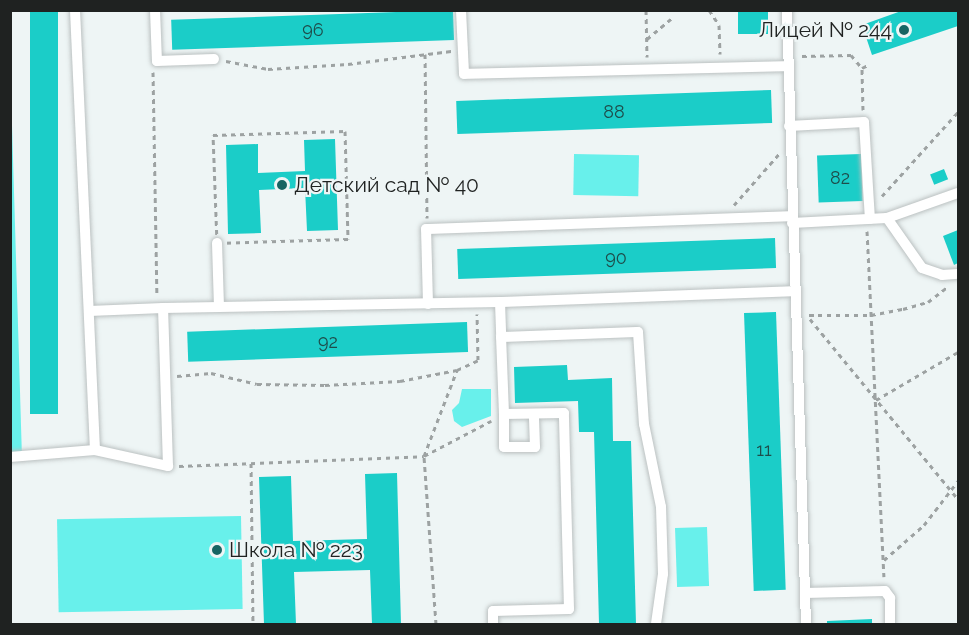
<!DOCTYPE html>
<meta charset="utf-8">
<style>
body{margin:0}
#map{position:relative;width:969px;height:635px;overflow:hidden;background:#eef5f5;font-family:Raleway,sans-serif}
div>[style]{position:absolute}
[style*='--x']{left:calc(var(--x)*1px);top:calc(var(--y)*1px);width:calc(var(--w)*1px);rotate:calc(var(--a)*1deg)}
.green>*{inset:0;background:#68f0eb;transform-origin:0 0}
.building>*{inset:0;background:#1bcdc8;transform-origin:0 0}
.path>*{height:3px;margin-top:-1.5px;transform-origin:0;background:repeating-linear-gradient(90deg,#9da2a2 0 4.5px,transparent 0 9px)}
.roads{filter:drop-shadow(0 0 2px #bbc1c1) drop-shadow(0 0 2px #bbc1c1)}
.lane>*{height:10px;margin:-5px;padding:0 5px;transform-origin:5px;border-radius:5px;background:#fff}
.dots>*{width:16px;height:16px;translate:-50% -50%;box-sizing:border-box;border:3px solid #eef5f5;border-radius:50%}
span{translate:-50% -50%;white-space:nowrap;text-align:center;line-height:1.15;-webkit-text-stroke:4.5px #eef5f5;paint-order:stroke}
.number-label{font-size:18px;color:#1e4d4b}
.number-label span{-webkit-text-stroke-width:0}
.poi-label{font-size:21px;color:#1f2221}
.right{translate:-100% -50%;text-align:right}
.left{translate:0 -50%;text-align:left}
.frame{position:absolute;inset:0;border:12px solid #1f2221;pointer-events:none}
</style>
<div id="map">
<div class="green">
<div style="clip-path:polygon(10px 59px,22px 458px,10px 459px)"></div>
<div style="left:574px;top:154px;width:65px;height:41px;rotate:1deg"></div>
<div style="clip-path:polygon(462px 389px,491px 389px,491px 416px,462px 427px,454px 421px,452px 410px,459px 403px)"></div>
<div style="left:241px;top:516px;width:93px;height:184px;rotate:89deg"></div>
<div style="left:707px;top:527px;width:59px;height:32px;rotate:88deg"></div>
</div>
<div class="building">
<div style="left:30px;top:10px;width:28px;height:404px"></div>
<div style="left:453px;top:10px;width:30px;height:282px;rotate:88deg"></div>
<div style="left:738px;top:10px;width:30px;height:24px"></div>
<div style="clip-path:polygon(904px 10px,958px 10px,958px 26px,872px 55px,862px 25px)"></div>
<div style="left:771px;top:90px;width:33px;height:315px;rotate:88deg"></div>
<div style="clip-path:polygon(335px 139px,338px 230px,307px 231px,305px 188px,259px 190px,261px 233px,228px 234px,226px 145px,258px 144px,258px 173px,305px 171px,304px 140px)"></div>
<div style="left:861px;top:154px;width:47px;height:44px;rotate:88deg"></div>
<div style="left:944px;top:169px;width:11px;height:15px;rotate:68deg"></div>
<div style="clip-path:polygon(958px 230px,958px 263px,954px 265px,943px 236px)"></div>
<div style="left:775px;top:238px;width:30px;height:318px;rotate:88deg"></div>
<div style="left:776px;top:312px;width:278px;height:32px;rotate:88deg"></div>
<div style="left:467px;top:322px;width:30px;height:280px;rotate:88deg"></div>
<div style="clip-path:polygon(567px 365px,568px 380px,612px 378px,613px 441px,631px 441px,636px 624px,599px 624px,594px 432px,579px 432px,578px 401px,515px 403px,514px 367px)"></div>
<div style="clip-path:polygon(397px 473px,401px 624px,372px 624px,370px 570px,294px 572px,296px 624px,264px 624px,259px 477px,291px 476px,293px 541px,367px 539px,365px 474px)"></div>
<div style="clip-path:polygon(872px 619px,872px 624px,827px 624px,827px 621px)"></div>
</div>
<div class="path">
<div style="--x:646;--y:10;--w:47;--a:88.8"></div>
<div style="--x:709;--y:10;--w:18;--a:56"></div>
<div style="--x:719;--y:25;--w:29;--a:88"></div>
<div style="--x:647;--y:39;--w:34;--a:-40"></div>
<div style="--x:425;--y:54;--w:164;--a:89.3"></div>
<div style="--x:802;--y:56;--w:49;--a:-1.2"></div>
<div style="--x:851;--y:55;--w:17;--a:50"></div>
<div style="--x:226;--y:61;--w:43;--a:10.8"></div>
<div style="--x:268;--y:69;--w:80;--a:-3.6"></div>
<div style="--x:348;--y:64;--w:104;--a:-7.2"></div>
<div style="--x:153;--y:72;--w:224;--a:89"></div>
<div style="--x:863;--y:110;--w:42;--a:-91.4"></div>
<div style="--x:862;--y:68;--w:7;--a:-27"></div>
<div style="--x:345;--y:131;--w:108;--a:88.4"></div>
<div style="--x:348;--y:239;--w:131;--a:178.3"></div>
<div style="--x:217;--y:243;--w:108;--a:-92.1"></div>
<div style="--x:213;--y:135;--w:132;--a:-1.7"></div>
<div style="--x:882;--y:196;--w:113;--a:-47.9"></div>
<div style="--x:734;--y:205;--w:68;--a:-48.6"></div>
<div style="--x:867;--y:231;--w:346;--a:87.2"></div>
<div style="--x:809;--y:315;--w:62;--a:0"></div>
<div style="--x:871;--y:315;--w:33;--a:-11"></div>
<div style="--x:903;--y:309;--w:26;--a:-16"></div>
<div style="--x:928;--y:302;--w:23;--a:-38"></div>
<div style="--x:810;--y:319;--w:233;--a:50.6"></div>
<div style="--x:177;--y:376;--w:34;--a:-5"></div>
<div style="--x:211;--y:373;--w:47;--a:13.4"></div>
<div style="--x:257;--y:384;--w:68;--a:0.8"></div>
<div style="--x:325;--y:385;--w:75;--a:-3.1"></div>
<div style="--x:400;--y:381;--w:58;--a:-10.9"></div>
<div style="--x:876;--y:400;--w:95;--a:-30.3"></div>
<div style="--x:251;--y:463;--w:161;--a:89.3"></div>
<div style="--x:179;--y:466;--w:245;--a:-2.3"></div>
<div style="--x:424;--y:456;--w:76;--a:-27.6"></div>
<div style="--x:884;--y:560;--w:53;--a:-41.2"></div>
<div style="--x:924;--y:525;--w:56;--a:-52.3"></div>
<div style="--x:436;--y:624;--w:168;--a:-94.1"></div>
<div style="--x:424;--y:456;--w:92;--a:-69"></div>
<div style="--x:457;--y:370;--w:23;--a:-25"></div>
<div style="--x:478;--y:360;--w:46;--a:-91.2"></div>
</div>
<div class="roads">
<div class="lane">
<div style="--x:75;--y:10;--w:440;--a:87.4"></div>
<div style="--x:155;--y:10;--w:51;--a:87.8"></div>
<div style="--x:157;--y:61;--w:57;--a:-2"></div>
<div style="--x:461;--y:10;--w:64;--a:87.3"></div>
<div style="--x:464;--y:74;--w:324;--a:-1.4"></div>
<div style="--x:787;--y:10;--w:614;--a:88.23"></div>
<div style="--x:789;--y:126;--w:75;--a:-3.1"></div>
<div style="--x:864;--y:122;--w:97;--a:86.5"></div>
<div style="--x:887;--y:218;--w:75;--a:-19.4"></div>
<div style="--x:792;--y:223;--w:95;--a:-3"></div>
<div style="--x:887;--y:218;--w:61;--a:55"></div>
<div style="--x:922;--y:268;--w:21;--a:19"></div>
<div style="--x:942;--y:275;--w:16;--a:-4"></div>
<div style="--x:217;--y:243;--w:63;--a:88.2"></div>
<div style="--x:500;--y:302;--w:294;--a:-2.1"></div>
<div style="--x:428;--y:304;--w:75;--a:-91.5"></div>
<div style="--x:426;--y:229;--w:365;--a:-2"></div>
<div style="--x:89;--y:311;--w:74;--a:-2.3"></div>
<div style="--x:504;--y:414;--w:33;--a:90"></div>
<div style="--x:504;--y:447;--w:31;--a:0"></div>
<div style="--x:535;--y:447;--w:33;--a:-92"></div>
<div style="--x:10;--y:457;--w:85;--a:-4.7"></div>
<div style="--x:95;--y:450;--w:75;--a:12.4"></div>
<div style="--x:168;--y:466;--w:158;--a:-91.8"></div>
<div style="--x:163;--y:308;--w:337;--a:-1"></div>
<div style="--x:500;--y:302;--w:35;--a:88"></div>
<div style="--x:805;--y:593;--w:80;--a:-1.4"></div>
<div style="--x:885;--y:591;--w:9;--a:54"></div>
<div style="--x:890;--y:598;--w:26;--a:90"></div>
<div style="--x:493;--y:624;--w:13;--a:-90"></div>
<div style="--x:493;--y:611;--w:76;--a:-1.5"></div>
<div style="--x:569;--y:609;--w:196;--a:-91.5"></div>
<div style="--x:564;--y:413;--w:60;--a:179"></div>
<div style="--x:504;--y:414;--w:77;--a:-92.2"></div>
<div style="--x:501;--y:337;--w:137;--a:-2.1"></div>
<div style="--x:638;--y:332;--w:92;--a:86.3"></div>
<div style="--x:644;--y:424;--w:85;--a:78.4"></div>
<div style="--x:661;--y:507;--w:67;--a:88.3"></div>
<div style="--x:663;--y:574;--w:50;--a:98"></div>
</div>
</div>
<div class="dots">
<div style="left:904px;top:30px;background:#176563"></div>
<div style="left:282px;top:185px;background:#176563"></div>
<div style="left:217px;top:550px;background:#176563"></div>
</div>
<div class="number-label">
<span style="left:313px;top:30px">96</span>
<span style="left:614px;top:112px">88</span>
<span style="left:840px;top:178px">82</span>
<span style="left:616px;top:258px">90</span>
<span style="left:328px;top:342px">92</span>
<span style="left:764px;top:450px">11</span>
</div>
<div class="poi-label">
<span class="right" style="left:892px;top:30px">Лицей № 244</span>
<span class="left" style="left:294px;top:185px">Детский сад № 40</span>
<span class="left" style="left:229px;top:550px">Школа № 223</span>
</div>
<div class="frame"></div>
</div>
